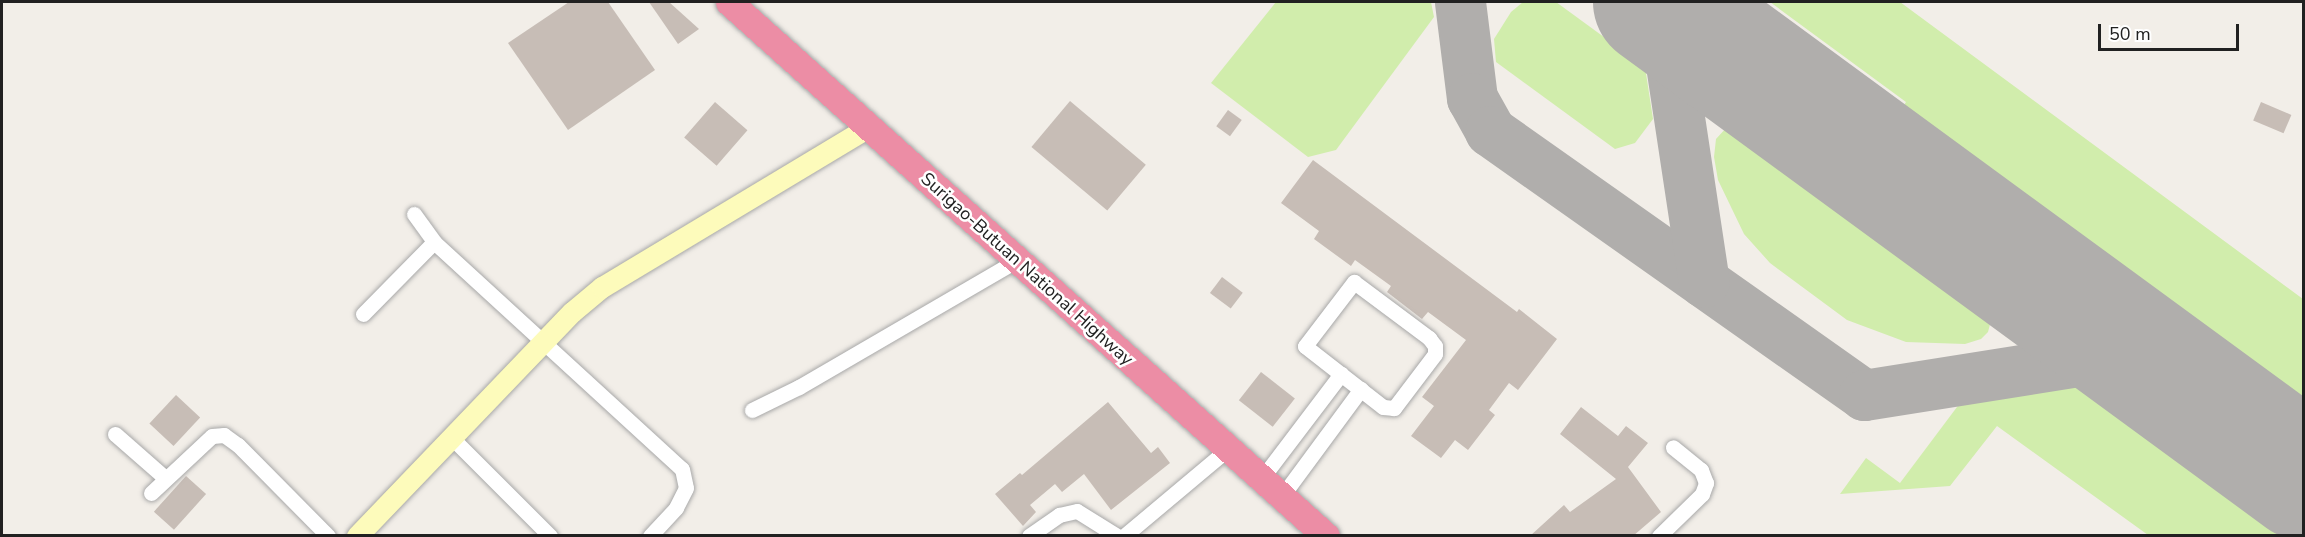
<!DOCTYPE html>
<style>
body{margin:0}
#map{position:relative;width:2305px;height:537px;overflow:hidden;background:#f2eee8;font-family:"Nunito Sans",sans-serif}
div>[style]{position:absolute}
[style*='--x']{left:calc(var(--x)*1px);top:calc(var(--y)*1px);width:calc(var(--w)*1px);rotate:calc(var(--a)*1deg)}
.grass>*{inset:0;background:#d1edac}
.taxiway>*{height:51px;margin:-25.5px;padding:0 25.5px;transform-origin:25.5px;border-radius:25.5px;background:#b0aeac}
.runway>*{height:128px;margin:-64px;padding:0 64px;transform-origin:64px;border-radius:64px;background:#b0aeac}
.building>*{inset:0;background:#c7bdb6;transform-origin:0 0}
.roads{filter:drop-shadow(0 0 2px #a8a8a8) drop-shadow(0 0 2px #a8a8a8)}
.street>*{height:15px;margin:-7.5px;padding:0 7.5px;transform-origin:7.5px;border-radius:7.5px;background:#fff}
.secondary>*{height:21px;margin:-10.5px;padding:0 10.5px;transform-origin:10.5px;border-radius:10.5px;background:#fdfbbb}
.highway>*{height:27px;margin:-13.5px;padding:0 13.5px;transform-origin:13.5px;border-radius:13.5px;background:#ec8da5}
span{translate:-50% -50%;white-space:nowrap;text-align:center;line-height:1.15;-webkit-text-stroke:5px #fff;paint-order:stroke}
.street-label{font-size:18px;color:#212121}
.frame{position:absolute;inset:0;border:3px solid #212121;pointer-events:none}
.scale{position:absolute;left:2098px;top:24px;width:141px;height:27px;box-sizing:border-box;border:3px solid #212121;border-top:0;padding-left:8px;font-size:18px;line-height:21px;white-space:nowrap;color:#212121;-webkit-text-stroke:4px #fff;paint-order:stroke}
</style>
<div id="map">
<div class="grass">
<div style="clip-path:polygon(1276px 2px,1431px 2px,1434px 17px,1336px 150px,1308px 157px,1211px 83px)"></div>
<div style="clip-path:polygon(1523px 2px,1556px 2px,1645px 67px,1653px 119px,1635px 143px,1615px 149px,1496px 62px,1494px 39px,1511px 12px)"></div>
<div style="clip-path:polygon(1770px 2px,1900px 2px,2303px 299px,2303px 410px,1899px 113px,1906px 102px)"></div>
<div style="clip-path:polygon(1727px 127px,1830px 203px,1838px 193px,1987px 302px,1993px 313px,1988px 332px,1981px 339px,1965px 344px,1906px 342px,1847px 320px,1770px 263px,1744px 234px,1718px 180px,1714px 157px,1716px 139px)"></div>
<div style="clip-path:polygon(2098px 381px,2303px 533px,2303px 535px,2148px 535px,1997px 426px,1950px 486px,1840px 494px,1866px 458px,1900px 483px,1960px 403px)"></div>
</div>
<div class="taxiway">
<div style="--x:1460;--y:2;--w:97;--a:82.9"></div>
<div style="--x:1472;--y:98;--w:38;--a:61"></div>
<div style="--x:1490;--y:131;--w:458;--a:35.2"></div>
<div style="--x:1864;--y:395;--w:274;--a:-9"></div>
<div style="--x:1662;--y:5;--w:280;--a:81.4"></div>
</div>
<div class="runway">
<div style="--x:1657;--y:2;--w:802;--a:36.23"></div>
</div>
<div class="building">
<div style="clip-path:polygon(569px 2px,608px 2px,655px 70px,568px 130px,508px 43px)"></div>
<div style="clip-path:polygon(649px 2px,669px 2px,699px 29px,678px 44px)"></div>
<div style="left:1070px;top:101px;width:99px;height:60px;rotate:40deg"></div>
<div style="left:715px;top:102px;width:43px;height:47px;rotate:41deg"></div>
<div style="left:2261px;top:102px;width:33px;height:20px;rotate:23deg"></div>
<div style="left:1228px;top:110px;width:17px;height:20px;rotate:36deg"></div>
<div style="clip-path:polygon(1313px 160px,1517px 312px,1519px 309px,1557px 339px,1518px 390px,1509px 383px,1489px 410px,1495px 415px,1468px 450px,1455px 440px,1441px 458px,1411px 436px,1434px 406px,1422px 397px,1466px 340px,1428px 312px,1422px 319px,1387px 292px,1391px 286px,1355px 260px,1351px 266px,1314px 239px,1319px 231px,1281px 203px)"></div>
<div style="left:1222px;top:277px;width:26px;height:20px;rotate:37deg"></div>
<div style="left:1261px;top:372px;width:43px;height:36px;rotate:38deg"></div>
<div style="left:176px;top:395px;width:33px;height:39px;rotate:43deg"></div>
<div style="clip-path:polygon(1108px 402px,1151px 453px,1158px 447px,1170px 463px,1111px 510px,1084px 474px,1062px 492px,1055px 484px,1030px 505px,1036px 512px,1023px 526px,995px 494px,1020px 473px,1022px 475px)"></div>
<div style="clip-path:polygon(1581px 407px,1618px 436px,1626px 426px,1648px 443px,1628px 467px,1661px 512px,1633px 536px,1530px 536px,1564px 505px,1570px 512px,1616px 479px,1560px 434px)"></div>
<div style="left:186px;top:476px;width:27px;height:48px;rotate:42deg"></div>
</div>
<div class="roads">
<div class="street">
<div style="--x:414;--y:214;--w:34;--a:54"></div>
<div style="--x:434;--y:242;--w:336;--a:42.5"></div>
<div style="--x:682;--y:469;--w:19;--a:78"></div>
<div style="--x:686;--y:488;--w:22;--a:117"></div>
<div style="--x:676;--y:508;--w:38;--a:133"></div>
<div style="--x:1354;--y:282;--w:94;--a:36.7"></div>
<div style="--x:1429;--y:338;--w:10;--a:53"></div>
<div style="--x:1435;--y:346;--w:8;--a:90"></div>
<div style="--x:1435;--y:354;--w:68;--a:127.2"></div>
<div style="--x:1394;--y:408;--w:11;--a:-175"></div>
<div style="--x:1383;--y:407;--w:99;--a:-142"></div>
<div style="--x:1305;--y:346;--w:81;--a:-52.6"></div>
<div style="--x:363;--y:314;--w:101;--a:-45.4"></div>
<div style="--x:752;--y:410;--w:52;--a:-26.1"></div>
<div style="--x:799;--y:387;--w:252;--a:-30.2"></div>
<div style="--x:115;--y:434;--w:67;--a:41.3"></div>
<div style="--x:452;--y:438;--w:139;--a:45"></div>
<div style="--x:1262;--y:478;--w:131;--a:-52.8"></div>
<div style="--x:151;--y:493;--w:83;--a:-43.1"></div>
<div style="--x:212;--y:436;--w:12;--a:-5"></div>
<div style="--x:224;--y:435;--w:17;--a:36"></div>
<div style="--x:238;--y:445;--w:128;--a:45.3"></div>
<div style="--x:1282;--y:496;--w:133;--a:-53.6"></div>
<div style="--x:1029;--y:536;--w:37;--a:-35"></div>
<div style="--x:1059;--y:515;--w:18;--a:-13"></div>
<div style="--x:1077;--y:511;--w:47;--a:32"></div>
<div style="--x:1124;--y:536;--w:137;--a:-40"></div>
<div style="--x:1659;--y:536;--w:60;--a:-44.3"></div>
<div style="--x:1702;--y:494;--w:12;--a:-70"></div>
<div style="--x:1706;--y:483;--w:14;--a:-111"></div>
<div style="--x:1701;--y:470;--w:36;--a:-141"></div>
</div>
<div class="secondary">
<div style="--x:357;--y:536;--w:310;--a:-46.2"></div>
<div style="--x:572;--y:312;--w:39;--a:-40"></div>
<div style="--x:602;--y:287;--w:309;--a:-31"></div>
</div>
<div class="highway">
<div style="--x:729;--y:2;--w:801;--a:41.81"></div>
</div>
</div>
<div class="street-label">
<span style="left:1027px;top:269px;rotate:42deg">Surigao-Butuan National Highway</span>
</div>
<div class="frame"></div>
<div class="scale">50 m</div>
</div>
